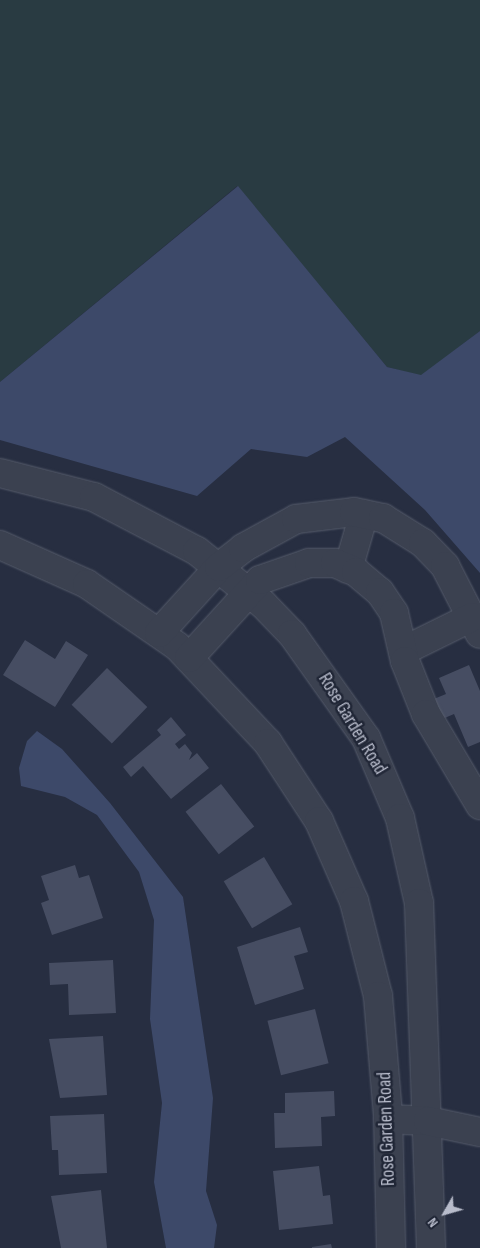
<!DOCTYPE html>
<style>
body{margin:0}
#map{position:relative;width:480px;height:1248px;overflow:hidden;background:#272e41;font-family:"Sofia Sans Condensed",sans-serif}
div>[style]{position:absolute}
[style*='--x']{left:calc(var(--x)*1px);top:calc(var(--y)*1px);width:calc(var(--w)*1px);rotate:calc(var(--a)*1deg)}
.green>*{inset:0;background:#293b42}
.water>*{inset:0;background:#3d4969}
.building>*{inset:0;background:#464d62;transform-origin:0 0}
.roads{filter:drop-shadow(0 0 1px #565c6b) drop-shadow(0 0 1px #565c6b)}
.minor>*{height:28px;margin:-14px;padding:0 14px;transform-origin:14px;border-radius:14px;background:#3b4150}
span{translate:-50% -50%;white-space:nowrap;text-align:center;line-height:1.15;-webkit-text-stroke:5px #202636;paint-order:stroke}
.street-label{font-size:19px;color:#b8bccb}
.north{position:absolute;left:420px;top:1188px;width:50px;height:50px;-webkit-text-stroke:4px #202636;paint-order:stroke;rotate:232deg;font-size:14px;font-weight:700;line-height:20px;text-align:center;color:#b8bccb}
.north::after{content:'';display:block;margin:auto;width:18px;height:22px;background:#b8bccb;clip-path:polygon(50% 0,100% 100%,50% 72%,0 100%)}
</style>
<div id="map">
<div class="green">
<div style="clip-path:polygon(0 0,480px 0,480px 331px,421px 376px,387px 367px,237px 186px,0 382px)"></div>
</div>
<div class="water">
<div style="clip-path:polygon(238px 186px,387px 367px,421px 375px,480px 331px,480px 573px,425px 510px,345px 437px,307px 457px,251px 449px,197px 496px,0 440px,0 382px)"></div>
<div style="clip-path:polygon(37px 731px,62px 749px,110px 803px,183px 897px,213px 1098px,206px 1191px,217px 1225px,214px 1248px,166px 1248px,154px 1182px,162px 1103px,150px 1019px,154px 920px,139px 872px,97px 815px,65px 797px,21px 786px,19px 768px,27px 741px)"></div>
</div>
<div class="building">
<div style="clip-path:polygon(25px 640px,55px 659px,66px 641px,88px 655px,55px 707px,3px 675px)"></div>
<div style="clip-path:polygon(469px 665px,480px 691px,480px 742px,468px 747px,454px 714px,433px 723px,424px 703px,446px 694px,439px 678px)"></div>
<div style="left:107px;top:668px;width:56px;height:51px;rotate:44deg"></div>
<div style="clip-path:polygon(171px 717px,186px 735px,175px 744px,179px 749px,185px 744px,192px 753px,189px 760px,197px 753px,209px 768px,171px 799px,143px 766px,131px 777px,123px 767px,161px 735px,157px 730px)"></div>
<div style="left:221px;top:784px;width:54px;height:45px;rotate:52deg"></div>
<div style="left:264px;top:857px;width:55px;height:47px;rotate:59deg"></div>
<div style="clip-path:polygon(75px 865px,79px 878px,89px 875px,103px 918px,52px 935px,41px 903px,49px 900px,41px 876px)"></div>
<div style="clip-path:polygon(300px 927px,308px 952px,294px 956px,304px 989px,255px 1005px,237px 947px)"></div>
<div style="clip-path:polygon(113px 960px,116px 1013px,69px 1015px,68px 984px,50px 985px,49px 963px)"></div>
<div style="left:315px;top:1009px;width:56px;height:49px;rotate:76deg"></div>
<div style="clip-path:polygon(103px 1036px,107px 1095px,60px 1098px,49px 1039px)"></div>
<div style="clip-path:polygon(334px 1091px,335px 1116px,321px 1117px,322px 1146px,275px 1148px,274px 1113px,285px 1113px,285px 1093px)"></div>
<div style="clip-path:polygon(104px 1114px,107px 1173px,59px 1175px,58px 1150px,52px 1150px,50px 1116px)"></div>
<div style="clip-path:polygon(319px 1166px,323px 1196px,330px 1195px,333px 1224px,279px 1230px,273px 1171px)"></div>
<div style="clip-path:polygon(101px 1190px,107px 1248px,61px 1248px,51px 1196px)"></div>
<div style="clip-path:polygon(331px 1244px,332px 1248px,312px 1248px,312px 1247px)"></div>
</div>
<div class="roads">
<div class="minor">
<div style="--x:0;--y:473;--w:97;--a:14.3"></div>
<div style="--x:94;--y:497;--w:116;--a:27.7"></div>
<div style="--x:197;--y:551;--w:85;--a:38.8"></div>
<div style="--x:263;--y:604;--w:42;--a:46"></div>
<div style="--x:292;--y:634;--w:128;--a:54.6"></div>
<div style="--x:366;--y:738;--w:87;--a:67"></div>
<div style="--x:400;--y:818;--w:87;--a:77.4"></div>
<div style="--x:419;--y:903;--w:345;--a:88"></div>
<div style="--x:0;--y:545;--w:95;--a:24.1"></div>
<div style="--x:87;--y:584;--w:109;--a:34.6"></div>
<div style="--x:177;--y:646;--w:133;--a:46.8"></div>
<div style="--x:268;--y:743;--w:93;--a:56.8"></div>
<div style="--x:319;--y:821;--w:87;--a:66.4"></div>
<div style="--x:354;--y:901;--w:98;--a:75.8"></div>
<div style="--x:378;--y:996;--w:118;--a:85.2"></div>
<div style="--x:388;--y:1114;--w:134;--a:88.7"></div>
<div style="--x:348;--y:569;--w:57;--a:-73.8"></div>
<div style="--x:159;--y:633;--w:89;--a:-47.7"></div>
<div style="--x:219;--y:567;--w:31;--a:-38"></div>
<div style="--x:243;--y:548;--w:60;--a:-28.7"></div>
<div style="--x:296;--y:519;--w:58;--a:-6.9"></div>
<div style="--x:354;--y:512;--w:30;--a:12"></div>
<div style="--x:383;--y:518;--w:47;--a:32"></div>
<div style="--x:423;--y:543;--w:32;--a:46"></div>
<div style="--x:445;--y:566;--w:76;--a:62.8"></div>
<div style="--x:403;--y:651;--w:77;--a:-26.2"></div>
<div style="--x:189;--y:658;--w:105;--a:-47.7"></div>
<div style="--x:260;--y:580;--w:52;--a:-19.1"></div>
<div style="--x:309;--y:563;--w:26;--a:0"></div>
<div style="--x:335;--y:563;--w:23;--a:23"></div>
<div style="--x:356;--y:572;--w:31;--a:40"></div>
<div style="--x:380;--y:592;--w:25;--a:56"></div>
<div style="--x:394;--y:613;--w:49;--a:77.1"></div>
<div style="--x:405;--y:661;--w:57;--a:68.4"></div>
<div style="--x:426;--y:714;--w:106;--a:59.3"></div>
<div style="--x:388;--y:1119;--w:40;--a:2.9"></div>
<div style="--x:428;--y:1121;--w:53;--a:11.9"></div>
</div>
</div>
<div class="street-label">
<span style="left:352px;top:724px;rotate:59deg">Rose Garden Road</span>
<span style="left:387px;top:1129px;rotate:-92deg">Rose Garden Road</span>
</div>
<div class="north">N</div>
</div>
